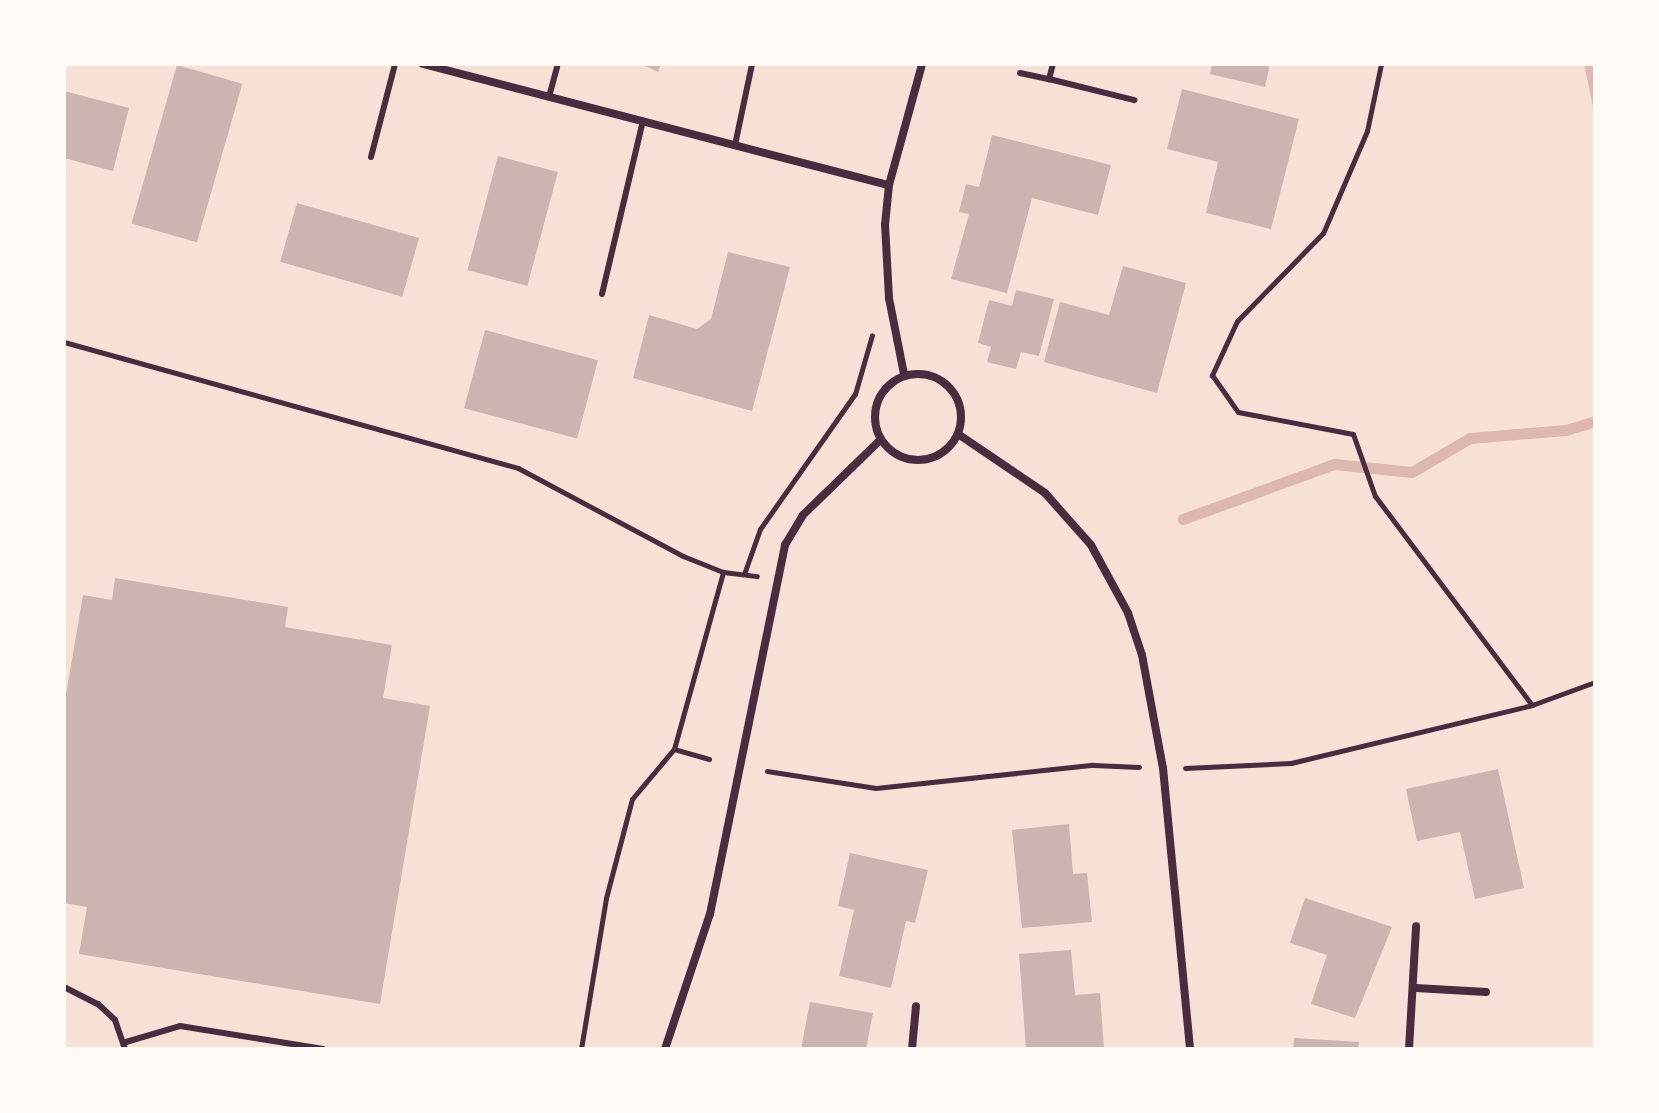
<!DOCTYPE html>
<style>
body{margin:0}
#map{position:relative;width:1659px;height:1113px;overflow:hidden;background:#f7e1d7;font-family:Raleway,sans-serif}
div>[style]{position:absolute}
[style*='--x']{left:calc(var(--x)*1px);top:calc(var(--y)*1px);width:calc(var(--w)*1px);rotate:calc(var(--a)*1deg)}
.water>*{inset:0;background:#dcb8b0}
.stream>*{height:11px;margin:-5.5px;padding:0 5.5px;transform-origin:5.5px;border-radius:5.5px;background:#dcb8b0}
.building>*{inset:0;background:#ccb4b1;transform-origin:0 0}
.path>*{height:5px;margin:-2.5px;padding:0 2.5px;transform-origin:2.5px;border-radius:2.5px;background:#4a2c40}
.service>*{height:6px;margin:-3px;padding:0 3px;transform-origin:3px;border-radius:3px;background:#4a2c40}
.minor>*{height:8px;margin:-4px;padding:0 4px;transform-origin:4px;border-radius:4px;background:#4a2c40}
.minor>.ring{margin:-4px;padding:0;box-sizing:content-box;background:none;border:8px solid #4a2c40;border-radius:50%}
span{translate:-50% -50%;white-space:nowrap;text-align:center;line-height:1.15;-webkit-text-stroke:7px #fffaf5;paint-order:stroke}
.frame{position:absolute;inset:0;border:66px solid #fffaf5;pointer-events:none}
</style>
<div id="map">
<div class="water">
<div style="clip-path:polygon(1584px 64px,1595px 64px,1595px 116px)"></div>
</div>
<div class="stream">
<div style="--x:1183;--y:519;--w:161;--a:-20"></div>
<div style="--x:1334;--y:464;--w:78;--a:5.9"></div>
<div style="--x:1412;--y:472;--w:67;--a:-30.4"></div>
<div style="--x:1470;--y:438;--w:96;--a:-4.8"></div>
<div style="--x:1566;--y:430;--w:30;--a:-17"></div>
</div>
<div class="building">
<div style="clip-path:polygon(641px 64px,661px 64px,658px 72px)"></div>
<div style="clip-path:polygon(1212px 64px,1270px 64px,1265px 87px,1210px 74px)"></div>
<div style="left:177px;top:65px;width:68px;height:165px;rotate:16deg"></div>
<div style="clip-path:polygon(1182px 89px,1299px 119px,1271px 229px,1206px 213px,1218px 162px,1167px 149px)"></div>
<div style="clip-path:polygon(64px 91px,129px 108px,113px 171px,64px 158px)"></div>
<div style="clip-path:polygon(992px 135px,1111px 165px,1098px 215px,1032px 198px,1007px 293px,951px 279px,969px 214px,959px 212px,966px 184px,979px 187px)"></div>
<div style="left:498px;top:156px;width:62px;height:118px;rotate:15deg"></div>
<div style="left:297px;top:203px;width:127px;height:61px;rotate:16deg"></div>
<div style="clip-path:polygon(728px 252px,790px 267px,752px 411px,633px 378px,649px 315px,697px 329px,711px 319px)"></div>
<div style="clip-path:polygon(1123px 266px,1186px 283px,1157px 393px,1044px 362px,1060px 302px,1109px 315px)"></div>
<div style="clip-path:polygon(1016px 290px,1054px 299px,1039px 356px,1021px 352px,1016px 369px,987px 362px,991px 347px,978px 343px,989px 300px,1012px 306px)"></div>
<div style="left:485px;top:330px;width:117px;height:81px;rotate:15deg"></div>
<div style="clip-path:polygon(115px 578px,288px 607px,285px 627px,392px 645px,383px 698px,430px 706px,380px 1004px,79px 954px,87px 907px,64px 903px,64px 706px,83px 595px,112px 600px)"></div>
<div style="clip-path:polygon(1498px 769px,1524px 888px,1475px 899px,1460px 832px,1417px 841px,1406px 789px)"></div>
<div style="clip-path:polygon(1069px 824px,1073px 874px,1087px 873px,1092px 922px,1022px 928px,1012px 830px)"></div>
<div style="clip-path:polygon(850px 853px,928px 870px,915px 923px,906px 921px,891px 988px,839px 976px,854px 910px,838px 906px)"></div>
<div style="clip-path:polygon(1305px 898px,1392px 927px,1355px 1018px,1311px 1004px,1327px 955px,1290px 943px)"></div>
<div style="clip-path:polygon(1071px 950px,1075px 995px,1100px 993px,1104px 1049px,1026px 1049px,1019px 954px)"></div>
<div style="clip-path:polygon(810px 1002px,873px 1013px,866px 1049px,801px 1049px)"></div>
<div style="clip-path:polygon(1294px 1038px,1359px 1042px,1358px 1049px,1293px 1049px)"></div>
</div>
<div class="path">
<div style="--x:1381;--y:64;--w:68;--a:101.8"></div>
<div style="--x:1367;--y:131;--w:111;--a:113.3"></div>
<div style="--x:1323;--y:233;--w:123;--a:134.3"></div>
<div style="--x:1237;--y:321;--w:60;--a:114.8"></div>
<div style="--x:1212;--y:375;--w:45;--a:54.9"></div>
<div style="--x:1238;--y:412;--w:117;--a:10.8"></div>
<div style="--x:1353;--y:434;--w:66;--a:70.5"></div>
<div style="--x:1375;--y:496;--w:261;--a:53.1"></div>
<div style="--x:64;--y:342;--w:471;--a:15.5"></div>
<div style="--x:518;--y:468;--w:187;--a:28.1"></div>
<div style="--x:683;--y:556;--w:43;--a:21.8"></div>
<div style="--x:723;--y:572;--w:34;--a:7"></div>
<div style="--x:744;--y:574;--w:48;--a:-70.4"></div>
<div style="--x:760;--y:529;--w:165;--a:-54.9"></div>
<div style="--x:855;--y:394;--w:61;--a:-73.9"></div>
<div style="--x:709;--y:759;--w:36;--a:-164"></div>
<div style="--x:674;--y:749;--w:184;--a:-74.5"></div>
<div style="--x:1185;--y:768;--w:106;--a:-2.7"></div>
<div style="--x:1291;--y:763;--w:248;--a:-13.5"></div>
<div style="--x:1532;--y:705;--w:67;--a:-20.1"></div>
<div style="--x:767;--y:771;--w:110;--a:8.9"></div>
<div style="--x:876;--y:788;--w:218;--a:-6.1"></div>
<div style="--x:1093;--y:765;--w:46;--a:2.5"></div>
<div style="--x:581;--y:1049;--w:153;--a:-80.6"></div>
<div style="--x:606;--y:898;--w:102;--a:-75.3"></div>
<div style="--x:632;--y:799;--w:65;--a:-50"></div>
</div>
<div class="service">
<div style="--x:1053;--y:64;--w:16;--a:105"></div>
<div style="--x:1049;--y:79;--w:88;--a:13.9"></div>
<div style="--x:1020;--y:73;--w:30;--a:12"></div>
<div style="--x:549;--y:97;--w:34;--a:-75"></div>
<div style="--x:735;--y:145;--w:83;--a:-78.1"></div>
<div style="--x:371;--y:157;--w:96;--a:-75.5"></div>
<div style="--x:602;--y:294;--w:178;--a:-76.7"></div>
<div style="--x:64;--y:987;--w:38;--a:27"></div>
<div style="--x:98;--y:1004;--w:23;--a:43"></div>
<div style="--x:115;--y:1020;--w:31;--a:71"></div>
<div style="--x:126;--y:1042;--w:56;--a:-16.5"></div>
<div style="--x:180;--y:1026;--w:145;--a:9.1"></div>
</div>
<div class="minor">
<div style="--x:423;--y:64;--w:481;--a:14.6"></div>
<div class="ring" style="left:875px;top:374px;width:78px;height:78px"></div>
<div style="--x:904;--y:374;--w:77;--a:-101.2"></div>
<div style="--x:889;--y:298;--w:73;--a:-93.1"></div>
<div style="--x:885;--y:225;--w:40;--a:-84.3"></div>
<div style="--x:889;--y:185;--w:125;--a:-74.7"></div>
<div style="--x:958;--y:434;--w:105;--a:34.1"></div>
<div style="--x:1045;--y:493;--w:69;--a:48.5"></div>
<div style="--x:1091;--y:545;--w:77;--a:61.4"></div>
<div style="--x:1128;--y:613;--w:44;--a:71.6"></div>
<div style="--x:1142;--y:655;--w:115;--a:79.5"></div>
<div style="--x:1163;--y:768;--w:282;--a:84.5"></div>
<div style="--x:1416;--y:988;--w:70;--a:3.3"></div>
<div style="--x:665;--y:1049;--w:142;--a:-71.6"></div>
<div style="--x:710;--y:914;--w:377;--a:-78.5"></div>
<div style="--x:785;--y:545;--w:35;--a:-59"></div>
<div style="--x:803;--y:515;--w:105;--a:-44.2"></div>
<div style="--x:912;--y:1049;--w:43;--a:-84.7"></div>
<div style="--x:1409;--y:1049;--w:123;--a:-86.7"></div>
</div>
<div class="frame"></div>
</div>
